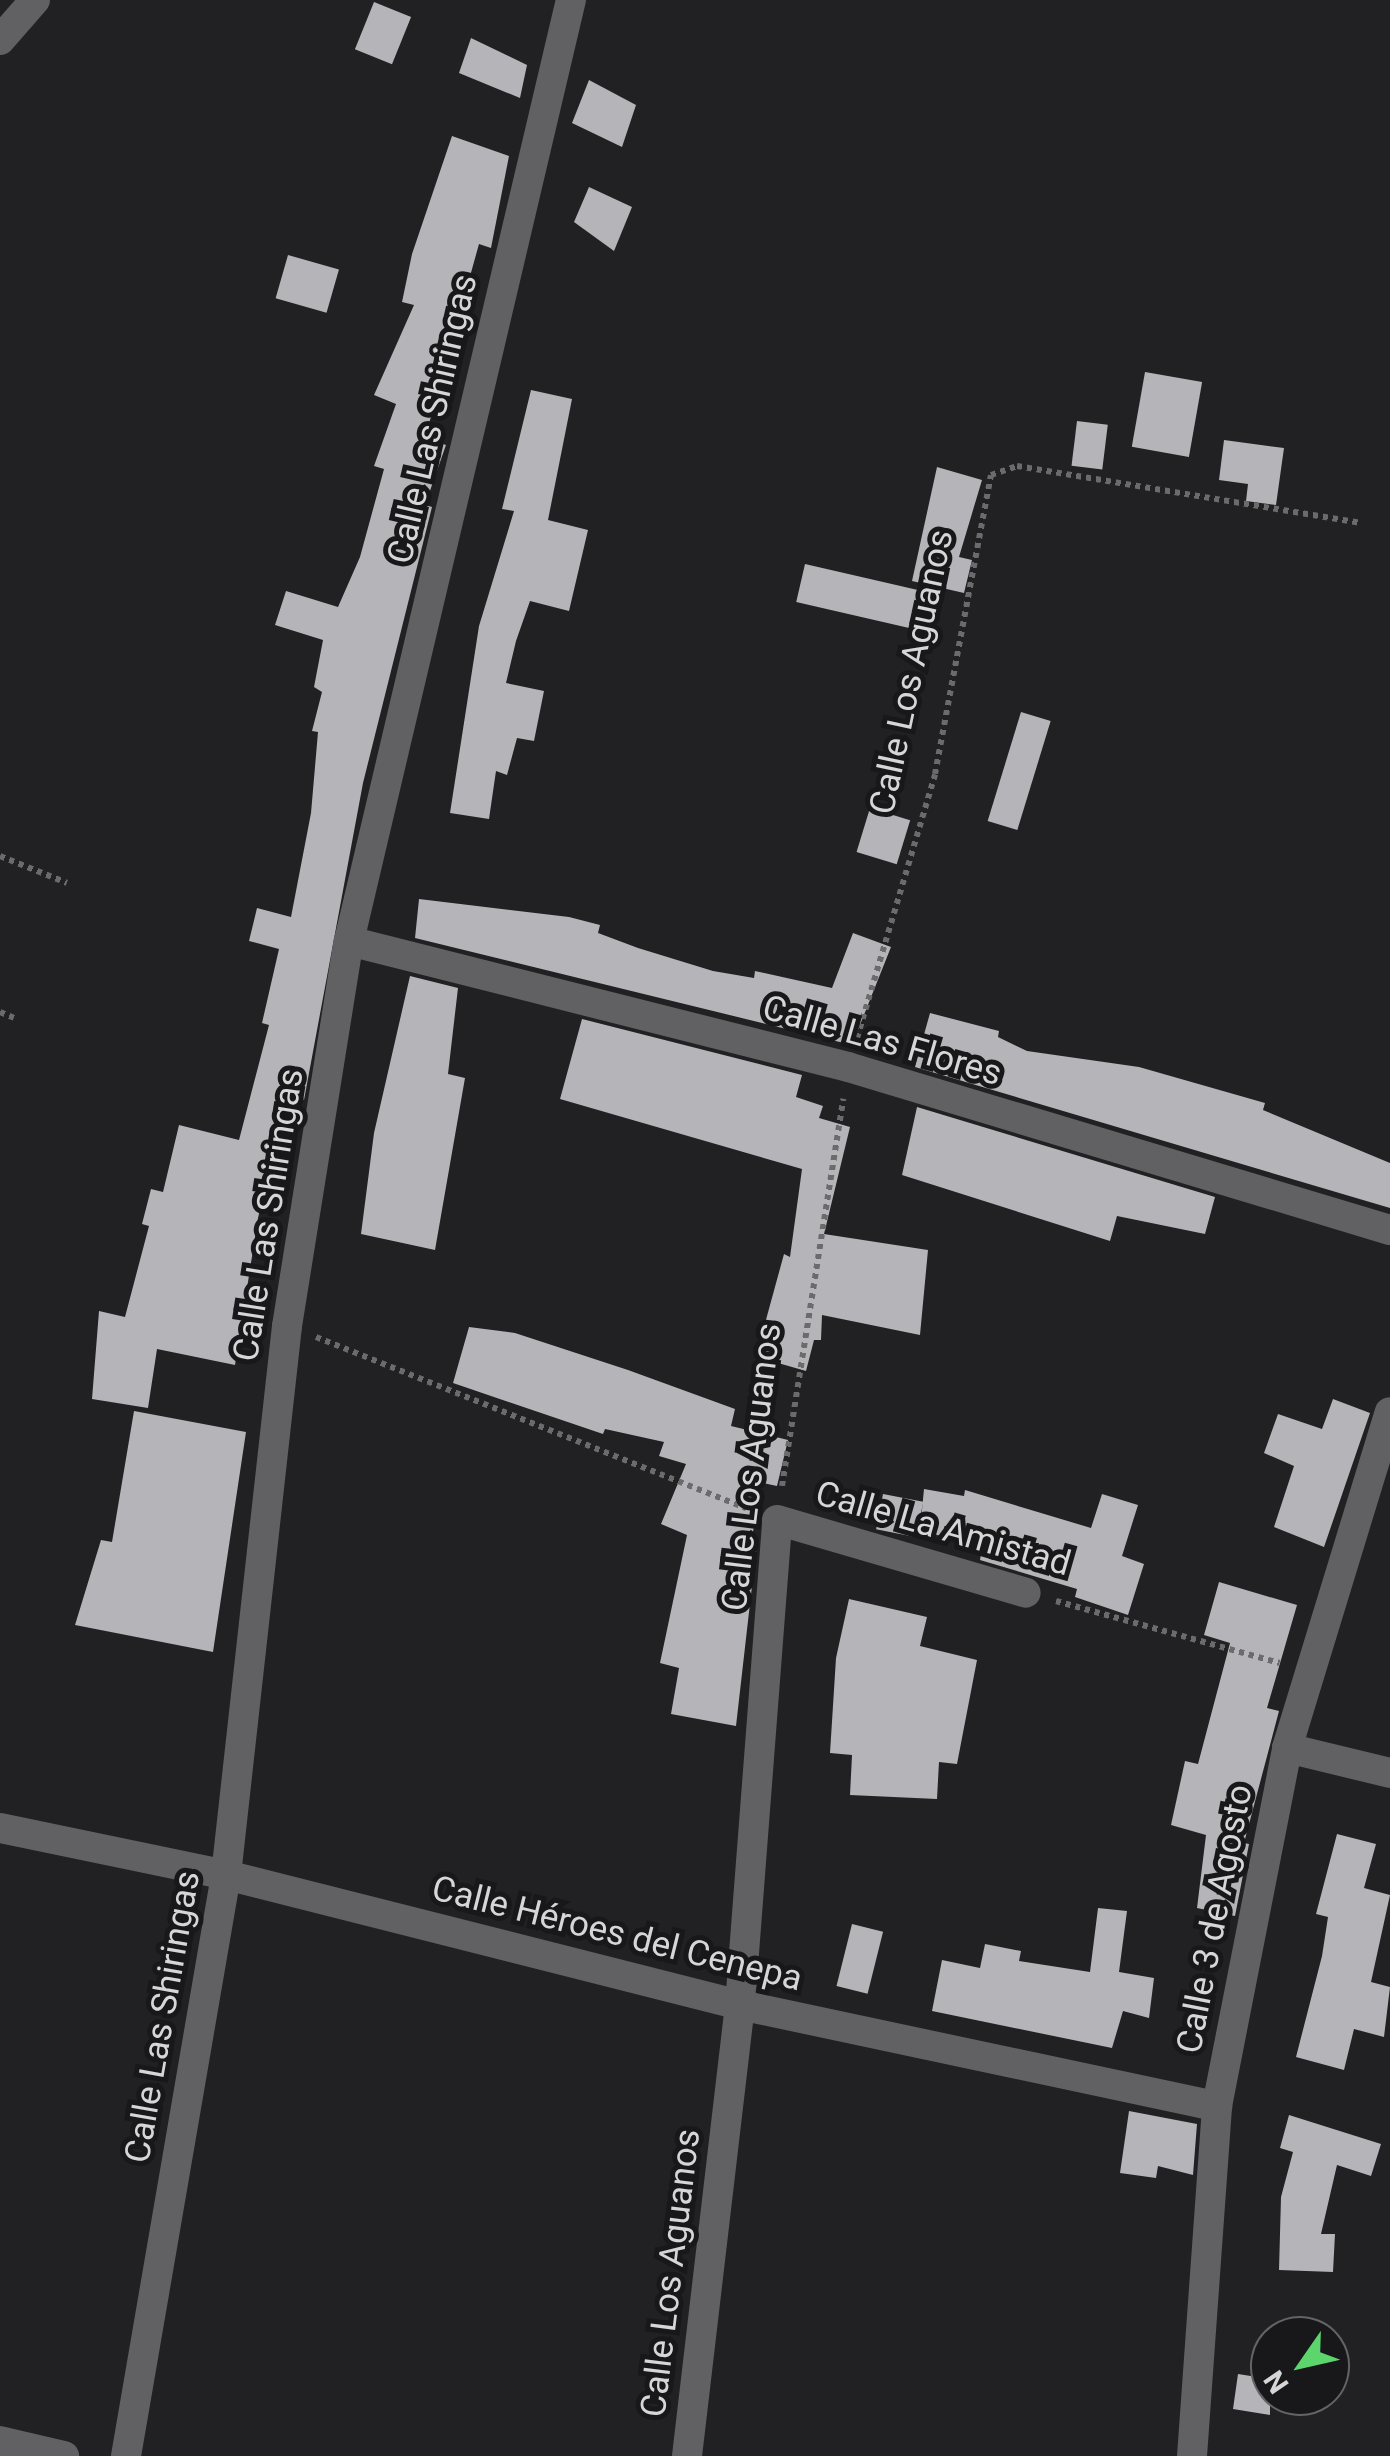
<!DOCTYPE html>
<meta charset="utf-8">
<style>
body{margin:0}
#map{position:relative;width:1390px;height:2456px;overflow:hidden;background:#212023;font-family:Roboto,sans-serif}
div>[style]{position:absolute}
[style*='--x']{left:calc(var(--x)*1px);top:calc(var(--y)*1px);width:calc(var(--w)*1px);rotate:calc(var(--a)*1deg)}
.building>*{inset:0;background:#b5b4b8;transform-origin:0 0}
.path>*{height:6px;margin-top:-3px;transform-origin:0;background:repeating-linear-gradient(90deg,#6b6a6d 0 5px,transparent 0 10px)}
.minor>*{height:30px;margin:-15px;padding:0 15px;transform-origin:15px;border-radius:15px;background:#616063}
span{translate:-50% -50%;white-space:nowrap;text-align:center;line-height:1.15;-webkit-text-stroke:10px #18171a;paint-order:stroke}
.street-label{font-size:35px;color:#d6d5d7}
.north{position:absolute;left:1250px;top:2316px;width:100px;height:100px;box-sizing:border-box;background:#18171a;border:2px solid #646366;border-radius:50%;rotate:236deg;font-size:28px;font-weight:700;line-height:40px;text-align:center;color:#d6d5d7}
.north::after{content:'';display:block;margin:auto;width:35px;height:45px;background:#5cd56d;clip-path:polygon(50% 0,100% 100%,50% 72%,0 100%)}
</style>
<div id="map">
<div class="building">
<div style="left:374px;top:2px;width:40px;height:51px;rotate:22deg"></div>
<div style="clip-path:polygon(471px 38px,527px 65px,520px 98px,459px 73px)"></div>
<div style="clip-path:polygon(589px 80px,636px 105px,622px 147px,572px 123px)"></div>
<div style="clip-path:polygon(452px 136px,509px 156px,491px 248px,479px 244px,425px 438px,446px 445px,425px 505px,432px 507px,363px 783px,304px 1100px,287px 1096px,258px 1218px,235px 1365px,157px 1349px,148px 1408px,92px 1399px,99px 1311px,125px 1317px,149px 1226px,142px 1224px,151px 1189px,163px 1192px,179px 1125px,239px 1140px,269px 1025px,262px 1023px,279px 949px,249px 941px,257px 908px,291px 917px,311px 813px,318px 732px,312px 731px,322px 692px,314px 687px,323px 640px,275px 625px,286px 591px,338px 607px,360px 557px,384px 469px,374px 466px,396px 404px,374px 395px,414px 305px,402px 302px,412px 254px)"></div>
<div style="clip-path:polygon(589px 187px,632px 207px,614px 251px,574px 222px)"></div>
<div style="left:288px;top:255px;width:53px;height:45px;rotate:16deg"></div>
<div style="left:1145px;top:372px;width:58px;height:76px;rotate:10deg"></div>
<div style="clip-path:polygon(531px 390px,572px 399px,548px 520px,588px 530px,569px 611px,530px 601px,516px 641px,506px 683px,544px 691px,534px 741px,517px 738px,507px 775px,496px 771px,489px 819px,450px 813px,479px 626px,514px 511px,502px 509px)"></div>
<div style="left:1077px;top:421px;width:31px;height:45px;rotate:7deg"></div>
<div style="clip-path:polygon(1224px 440px,1284px 448px,1276px 505px,1246px 501px,1248px 484px,1219px 480px)"></div>
<div style="clip-path:polygon(937px 467px,982px 480px,959px 557px,972px 560px,964px 593px,912px 581px)"></div>
<div style="left:805px;top:564px;width:137px;height:39px;rotate:13deg"></div>
<div style="left:1021px;top:712px;width:31px;height:114px;rotate:17deg"></div>
<div style="left:870px;top:808px;width:42px;height:46px;rotate:17deg"></div>
<div style="clip-path:polygon(419px 899px,569px 917px,600px 925px,598px 933px,638px 948px,713px 971px,754px 978px,755px 971px,832px 988px,853px 933px,891px 947px,852px 1045px,415px 938px)"></div>
<div style="clip-path:polygon(410px 976px,458px 988px,448px 1074px,465px 1078px,435px 1250px,361px 1234px,374px 1133px)"></div>
<div style="clip-path:polygon(930px 1013px,999px 1031px,998px 1037px,1027px 1051px,1139px 1067px,1265px 1103px,1263px 1110px,1390px 1163px,1390px 1208px,915px 1067px)"></div>
<div style="clip-path:polygon(582px 1019px,802px 1075px,796px 1097px,823px 1106px,819px 1118px,850px 1127px,824px 1234px,928px 1250px,920px 1335px,822px 1315px,821px 1340px,814px 1340px,806px 1371px,764px 1359px,771px 1329px,764px 1327px,784px 1254px,790px 1257px,802px 1169px,560px 1099px)"></div>
<div style="clip-path:polygon(917px 1107px,1215px 1197px,1205px 1234px,1117px 1216px,1110px 1241px,902px 1175px)"></div>
<div style="clip-path:polygon(469px 1327px,515px 1333px,628px 1370px,735px 1409px,731px 1426px,788px 1440px,777px 1486px,763px 1483px,749px 1551px,756px 1551px,736px 1726px,671px 1714px,679px 1668px,660px 1663px,687px 1535px,661px 1524px,686px 1464px,659px 1456px,664px 1442px,605px 1429px,603px 1434px,453px 1383px)"></div>
<div style="clip-path:polygon(1333px 1399px,1370px 1413px,1324px 1547px,1274px 1527px,1294px 1466px,1264px 1453px,1278px 1414px,1322px 1429px)"></div>
<div style="clip-path:polygon(134px 1411px,246px 1432px,213px 1652px,75px 1625px,101px 1540px,112px 1542px)"></div>
<div style="clip-path:polygon(924px 1489px,964px 1496px,965px 1490px,1091px 1528px,1102px 1494px,1138px 1505px,1122px 1556px,1144px 1564px,1128px 1615px,1075px 1597px,1077px 1589px,980px 1560px,982px 1548px,920px 1530px)"></div>
<div style="left:883px;top:1494px;width:41px;height:36px;rotate:11deg"></div>
<div style="clip-path:polygon(1219px 1582px,1297px 1605px,1267px 1708px,1279px 1711px,1244px 1843px,1249px 1844px,1235px 1916px,1197px 1908px,1206px 1835px,1171px 1825px,1185px 1761px,1198px 1764px,1230px 1643px,1204px 1635px)"></div>
<div style="clip-path:polygon(849px 1599px,927px 1617px,920px 1646px,977px 1660px,957px 1764px,939px 1762px,937px 1799px,850px 1795px,852px 1755px,830px 1753px,836px 1658px)"></div>
<div style="clip-path:polygon(1337px 1834px,1376px 1844px,1364px 1888px,1390px 1895px,1371px 1982px,1390px 1987px,1384px 2037px,1354px 2029px,1344px 2070px,1296px 2057px,1322px 1956px,1328px 1917px,1316px 1914px)"></div>
<div style="clip-path:polygon(1098px 1908px,1127px 1911px,1119px 1972px,1154px 1978px,1149px 2018px,1123px 2011px,1112px 2048px,932px 2011px,942px 1960px,980px 1968px,985px 1944px,1021px 1951px,1019px 1961px,1090px 1972px)"></div>
<div style="left:852px;top:1924px;width:32px;height:64px;rotate:14deg"></div>
<div style="clip-path:polygon(1129px 2111px,1197px 2124px,1193px 2175px,1158px 2166px,1156px 2178px,1120px 2173px)"></div>
<div style="clip-path:polygon(1289px 2115px,1381px 2144px,1371px 2176px,1337px 2165px,1321px 2234px,1335px 2234px,1333px 2272px,1279px 2270px,1281px 2197px,1293px 2152px,1280px 2148px)"></div>
<div style="clip-path:polygon(1238px 2374px,1270px 2379px,1270px 2415px,1233px 2409px)"></div>
</div>
<div class="path">
<div style="--x:0;--y:856;--w:72;--a:21.9"></div>
<div style="--x:0;--y:1012;--w:15;--a:23"></div>
<div style="--x:857;--y:1038;--w:275;--a:-73.5"></div>
<div style="--x:935;--y:774;--w:304;--a:-79.4"></div>
<div style="--x:991;--y:475;--w:28;--a:-19"></div>
<div style="--x:1017;--y:466;--w:349;--a:9.4"></div>
<div style="--x:316;--y:1337;--w:463;--a:21.7"></div>
<div style="--x:782;--y:1486;--w:392;--a:-81"></div>
<div style="--x:1056;--y:1601;--w:232;--a:15.5"></div>
</div>
<div class="minor">
<div style="--x:0;--y:40;--w:53;--a:-48.8"></div>
<div style="--x:349;--y:941;--w:515;--a:14.17"></div>
<div style="--x:848;--y:1067;--w:566;--a:16.74"></div>
<div style="--x:1287;--y:1748;--w:106;--a:13.6"></div>
<div style="--x:0;--y:1828;--w:231;--a:11.7"></div>
<div style="--x:226;--y:1875;--w:530;--a:14.19"></div>
<div style="--x:740;--y:2005;--w:488;--a:12"></div>
<div style="--x:0;--y:2441;--w:66;--a:13.2"></div>
<div style="--x:126;--y:2456;--w:590;--a:-80.23"></div>
<div style="--x:226;--y:1875;--w:552;--a:-83.66"></div>
<div style="--x:287;--y:1326;--w:390;--a:-80.9"></div>
<div style="--x:349;--y:941;--w:967;--a:-76.73"></div>
<div style="--x:687;--y:2456;--w:454;--a:-83.3"></div>
<div style="--x:740;--y:2005;--w:486;--a:-85.6"></div>
<div style="--x:777;--y:1520;--w:259;--a:16.3"></div>
<div style="--x:1192;--y:2456;--w:351;--a:-85.9"></div>
<div style="--x:1217;--y:2106;--w:365;--a:-78.9"></div>
<div style="--x:1287;--y:1748;--w:351;--a:-73"></div>
</div>
<div class="street-label">
<span style="left:433px;top:419px;rotate:-77deg">Calle Las Shiringas</span>
<span style="left:912px;top:672px;rotate:-78deg">Calle Los Aguanos</span>
<span style="left:882px;top:1041px;rotate:16deg">Calle Las Flores</span>
<span style="left:269px;top:1215px;rotate:-81deg">Calle Las Shiringas</span>
<span style="left:752px;top:1467px;rotate:-83deg">Calle Los Aguanos</span>
<span style="left:943px;top:1529px;rotate:16deg">Calle La Amistad</span>
<span style="left:1215px;top:1919px;rotate:-79deg">Calle 3 de Agosto</span>
<span style="left:617px;top:1934px;rotate:14deg">Calle Héroes del Cenepa</span>
<span style="left:163px;top:2017px;rotate:-80deg">Calle Las Shiringas</span>
<span style="left:671px;top:2273px;rotate:-83deg">Calle Los Aguanos</span>
</div>
<div class="north">N</div>
</div>
